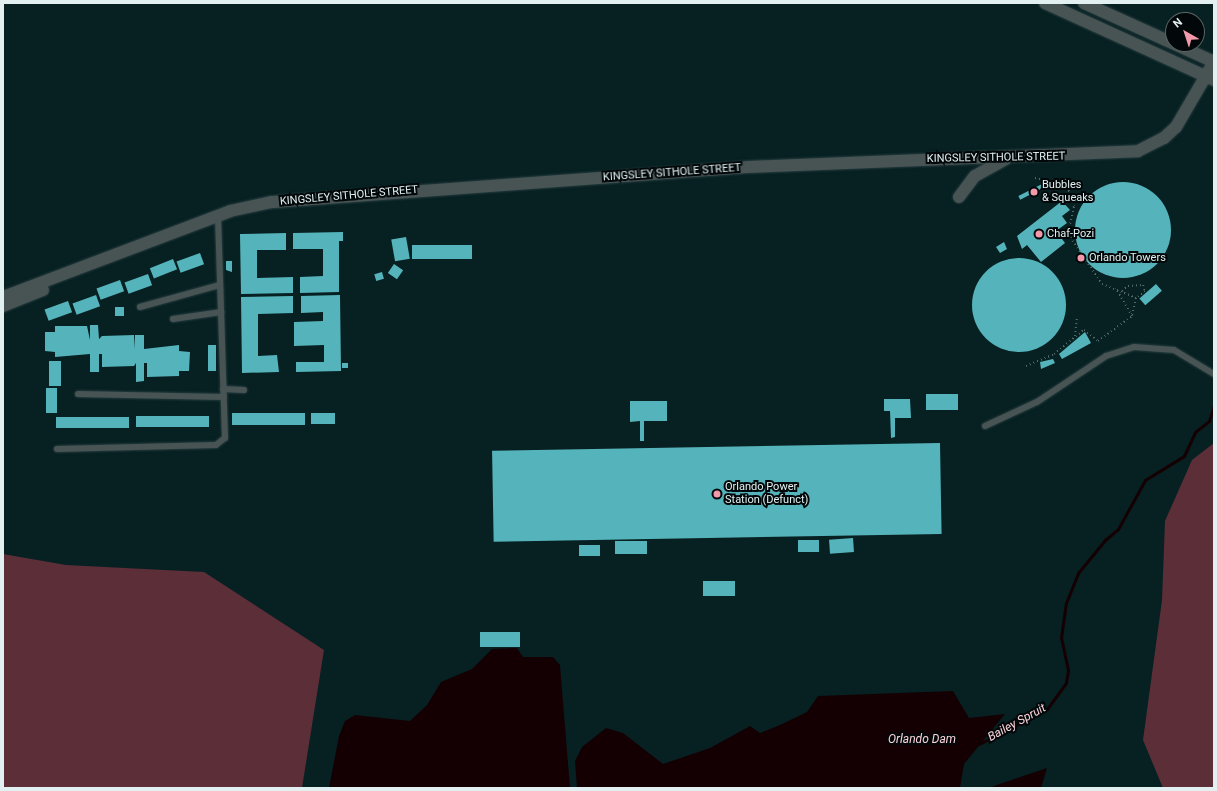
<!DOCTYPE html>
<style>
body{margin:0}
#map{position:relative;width:1217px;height:791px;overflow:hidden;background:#072022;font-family:Roboto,sans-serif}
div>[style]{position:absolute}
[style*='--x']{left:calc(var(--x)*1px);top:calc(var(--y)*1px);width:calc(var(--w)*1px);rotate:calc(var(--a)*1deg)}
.green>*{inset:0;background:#5b2e38}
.water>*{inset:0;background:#140003}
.stream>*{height:3px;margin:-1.5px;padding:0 1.5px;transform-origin:1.5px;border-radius:1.5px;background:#140003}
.building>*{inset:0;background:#55b4bb;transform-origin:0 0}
.round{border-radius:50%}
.path>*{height:2px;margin-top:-1px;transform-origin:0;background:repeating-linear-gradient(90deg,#54696b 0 1px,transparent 0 4px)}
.roads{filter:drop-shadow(0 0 1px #263d3f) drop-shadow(0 0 1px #263d3f)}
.service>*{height:6px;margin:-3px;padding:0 3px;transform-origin:3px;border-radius:3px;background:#485354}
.tertiary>*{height:12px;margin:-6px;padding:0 6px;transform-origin:6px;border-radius:6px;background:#485354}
.dots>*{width:11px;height:11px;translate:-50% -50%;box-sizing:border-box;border:2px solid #020809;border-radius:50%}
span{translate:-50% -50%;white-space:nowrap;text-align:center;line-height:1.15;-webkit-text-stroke:4px #020809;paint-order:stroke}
.street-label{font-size:11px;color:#e2f0f1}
.poi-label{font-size:11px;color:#e2f0f1}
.left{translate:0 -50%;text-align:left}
.water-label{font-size:12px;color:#fcd2da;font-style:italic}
.frame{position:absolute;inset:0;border:4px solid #e2f0f1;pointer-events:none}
.north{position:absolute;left:1165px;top:12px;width:40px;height:40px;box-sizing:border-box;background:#020809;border:1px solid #5c6566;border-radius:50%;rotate:321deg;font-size:11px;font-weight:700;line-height:16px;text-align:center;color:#e2f0f1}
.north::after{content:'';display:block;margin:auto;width:14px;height:18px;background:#f29aac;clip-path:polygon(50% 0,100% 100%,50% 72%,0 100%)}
</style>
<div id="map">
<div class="green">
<div style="clip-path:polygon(1214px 443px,1214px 788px,1163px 788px,1143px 740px,1162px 600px,1165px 521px,1192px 460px)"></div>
<div style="clip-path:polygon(3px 554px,66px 565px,204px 572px,324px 650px,302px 788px,3px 788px)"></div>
</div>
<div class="water">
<div style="clip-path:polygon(517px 648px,523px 657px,553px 657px,560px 665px,570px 788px,329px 788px,339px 736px,345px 721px,355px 715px,410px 721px,427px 705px,441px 682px,472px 669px,492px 649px)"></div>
<div style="clip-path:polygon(953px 691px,969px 718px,1005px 714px,964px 764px,960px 788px,577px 788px,575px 761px,582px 747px,606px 728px,623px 733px,663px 764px,710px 748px,750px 726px,760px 733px,780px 725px,807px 712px,818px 696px)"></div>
<div style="clip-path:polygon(1047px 768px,1041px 788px,988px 788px)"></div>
</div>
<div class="stream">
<div style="--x:979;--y:744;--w:76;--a:-27.2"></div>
<div style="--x:1047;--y:709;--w:32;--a:-54"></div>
<div style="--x:1066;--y:683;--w:13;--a:-81"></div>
<div style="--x:1068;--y:670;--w:33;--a:-102"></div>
<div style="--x:1061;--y:638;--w:35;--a:-82"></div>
<div style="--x:1066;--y:603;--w:32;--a:-68"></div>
<div style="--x:1078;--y:573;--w:43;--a:-50.7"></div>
<div style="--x:1105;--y:540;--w:17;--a:-40"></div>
<div style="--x:1118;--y:529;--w:56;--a:-61.1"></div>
<div style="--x:1145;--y:480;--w:46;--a:-31.6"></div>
<div style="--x:1184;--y:456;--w:26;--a:-65"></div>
<div style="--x:1195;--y:432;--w:18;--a:-38"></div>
<div style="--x:1209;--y:421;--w:16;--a:-72"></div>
</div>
<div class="building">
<div style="left:1046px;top:182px;width:4px;height:31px;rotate:63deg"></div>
<div class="round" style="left:1075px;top:182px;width:96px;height:96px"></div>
<div style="clip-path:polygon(1062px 201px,1070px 210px,1062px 216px,1067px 223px,1056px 231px,1065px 243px,1041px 262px,1027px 245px,1022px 249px,1017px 236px)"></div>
<div style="clip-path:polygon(343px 232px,343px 241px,339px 241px,339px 292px,300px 293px,300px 277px,323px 276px,323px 249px,293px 249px,293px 233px)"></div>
<div style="clip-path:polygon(286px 233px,286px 250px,257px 250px,257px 278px,293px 277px,293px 293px,241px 294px,240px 234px)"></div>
<div style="left:406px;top:237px;width:22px;height:15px;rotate:80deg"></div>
<div style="clip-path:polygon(1004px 242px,1007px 249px,1000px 253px,996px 247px)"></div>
<div style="left:472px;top:245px;width:14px;height:60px;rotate:90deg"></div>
<div style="left:200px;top:253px;width:12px;height:25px;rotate:70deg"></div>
<div class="round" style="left:972px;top:258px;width:94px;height:94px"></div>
<div style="left:173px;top:259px;width:11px;height:25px;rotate:68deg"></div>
<div style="clip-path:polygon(226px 261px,232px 261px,232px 272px,226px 270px)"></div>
<div style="left:394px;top:264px;width:11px;height:11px;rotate:34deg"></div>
<div style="left:382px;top:272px;width:7px;height:8px;rotate:74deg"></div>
<div style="left:148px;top:274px;width:12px;height:25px;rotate:70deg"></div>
<div style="left:120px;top:280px;width:12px;height:25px;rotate:70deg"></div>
<div style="left:1156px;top:284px;width:9px;height:22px;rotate:49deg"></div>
<div style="left:96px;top:295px;width:12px;height:25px;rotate:70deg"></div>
<div style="clip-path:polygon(340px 295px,341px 371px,296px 372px,296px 362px,324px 362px,324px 345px,294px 346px,294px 322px,323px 321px,323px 312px,301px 313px,301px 296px)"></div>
<div style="clip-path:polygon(293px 296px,293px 313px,258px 314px,258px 356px,277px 355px,279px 372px,242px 373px,241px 297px)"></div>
<div style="left:68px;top:301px;width:12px;height:25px;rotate:70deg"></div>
<div style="left:115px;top:307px;width:9px;height:9px"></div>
<div style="clip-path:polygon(90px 325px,98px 325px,99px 339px,102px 336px,134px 335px,134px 349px,135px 335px,144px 335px,144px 349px,179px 345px,179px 351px,190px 352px,189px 371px,179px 371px,179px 376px,147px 377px,147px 363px,144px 363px,144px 381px,136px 382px,136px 363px,134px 366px,102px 367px,102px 354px,99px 354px,99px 372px,90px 372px,90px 354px,55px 357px,55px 352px,45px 351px,45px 332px,55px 332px,55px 326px,87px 326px,90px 340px)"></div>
<div style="clip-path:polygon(1085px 332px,1091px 343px,1062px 359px,1059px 354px)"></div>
<div style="left:208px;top:345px;width:8px;height:26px"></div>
<div style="clip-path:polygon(1053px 359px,1055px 363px,1041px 369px,1040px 362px)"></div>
<div style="left:49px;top:361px;width:12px;height:25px"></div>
<div style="left:342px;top:363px;width:6px;height:5px"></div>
<div style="left:57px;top:388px;width:25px;height:11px;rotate:90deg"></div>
<div style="left:926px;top:394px;width:32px;height:16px"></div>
<div style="clip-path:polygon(884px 399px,910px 399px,911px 418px,895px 418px,895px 437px,891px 438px,890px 411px,884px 411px)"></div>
<div style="clip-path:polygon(630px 401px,667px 401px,667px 421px,644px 421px,644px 441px,640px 441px,640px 421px,630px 422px)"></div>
<div style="left:305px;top:413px;width:12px;height:73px;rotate:90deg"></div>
<div style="left:311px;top:413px;width:24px;height:11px"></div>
<div style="left:209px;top:416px;width:11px;height:73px;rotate:90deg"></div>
<div style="left:129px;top:417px;width:11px;height:73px;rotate:90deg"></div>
<div style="left:940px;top:443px;width:91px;height:448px;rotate:89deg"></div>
<div style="left:853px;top:538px;width:14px;height:24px;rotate:86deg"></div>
<div style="left:819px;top:540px;width:12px;height:21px;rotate:90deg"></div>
<div style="left:647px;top:541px;width:13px;height:32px;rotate:90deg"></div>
<div style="left:579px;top:545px;width:21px;height:11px"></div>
<div style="left:703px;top:581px;width:32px;height:15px"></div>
<div style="left:520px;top:632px;width:15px;height:40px;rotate:90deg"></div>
</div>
<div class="path">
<div style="--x:1035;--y:178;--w:24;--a:12"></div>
<div style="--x:1058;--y:183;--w:8;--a:-30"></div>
<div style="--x:1065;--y:179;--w:29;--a:72"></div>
<div style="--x:1074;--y:207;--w:28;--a:103"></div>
<div style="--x:1068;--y:234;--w:60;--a:55.8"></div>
<div style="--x:1102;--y:284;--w:37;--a:22"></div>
<div style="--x:1122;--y:291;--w:8;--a:-40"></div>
<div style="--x:1128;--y:286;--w:15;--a:-4"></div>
<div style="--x:1143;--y:285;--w:6;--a:72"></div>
<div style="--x:1145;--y:291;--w:11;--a:142"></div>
<div style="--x:1136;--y:298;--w:18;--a:103"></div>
<div style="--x:1075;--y:336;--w:20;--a:-84"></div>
<div style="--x:1026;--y:366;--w:30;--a:-23"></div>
<div style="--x:1054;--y:354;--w:38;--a:-39"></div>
<div style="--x:1084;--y:330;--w:18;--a:38"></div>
<div style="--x:1098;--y:341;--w:42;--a:-36.3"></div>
<div style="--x:1132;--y:316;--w:32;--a:-120"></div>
</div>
<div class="roads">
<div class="service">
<div style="--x:140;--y:307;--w:83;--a:-15.4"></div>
<div style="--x:173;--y:319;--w:49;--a:-8.3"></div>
<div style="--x:223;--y:389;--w:21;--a:3"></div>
<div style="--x:78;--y:394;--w:146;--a:1.2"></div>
<div style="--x:985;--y:426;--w:57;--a:-24.8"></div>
<div style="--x:1037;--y:402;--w:83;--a:-33.7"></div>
<div style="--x:1106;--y:356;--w:29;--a:-18"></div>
<div style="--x:1134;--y:347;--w:40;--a:4.3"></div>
<div style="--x:1174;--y:350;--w:47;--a:31"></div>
<div style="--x:57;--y:449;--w:159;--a:-1.4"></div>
<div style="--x:216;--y:445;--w:11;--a:-38"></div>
<div style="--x:225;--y:438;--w:222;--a:-91.8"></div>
</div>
<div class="tertiary">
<div style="--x:1045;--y:3;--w:186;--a:24.5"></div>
<div style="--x:1084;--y:3;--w:143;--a:24.4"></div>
<div style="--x:959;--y:197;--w:26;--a:-53"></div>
<div style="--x:975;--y:176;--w:35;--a:-29"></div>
<div style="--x:3;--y:297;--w:243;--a:-20.7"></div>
<div style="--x:230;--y:211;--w:43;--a:-12.1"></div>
<div style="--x:272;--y:202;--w:477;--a:-4.2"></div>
<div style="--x:748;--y:167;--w:390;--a:-2.3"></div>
<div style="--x:1138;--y:151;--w:29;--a:-27"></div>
<div style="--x:1164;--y:138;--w:16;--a:-43"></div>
<div style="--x:1176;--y:127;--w:75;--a:-59.7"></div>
<div style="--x:3;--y:306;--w:43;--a:-21.8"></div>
</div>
</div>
<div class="dots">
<div style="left:1034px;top:192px;background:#f29aac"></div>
<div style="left:1039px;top:234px;background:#f29aac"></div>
<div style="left:1081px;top:258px;background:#f29aac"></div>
<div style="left:717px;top:494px;background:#f29aac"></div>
</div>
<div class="street-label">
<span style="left:996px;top:158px;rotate:-1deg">KINGSLEY SITHOLE STREET</span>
<span style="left:672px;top:173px;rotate:-4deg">KINGSLEY SITHOLE STREET</span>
<span style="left:349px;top:196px;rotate:-5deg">KINGSLEY SITHOLE STREET</span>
</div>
<div class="poi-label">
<span class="left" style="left:1042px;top:192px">Bubbles<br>&amp; Squeaks</span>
<span class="left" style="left:1047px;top:234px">Chaf-Pozi</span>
<span class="left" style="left:1089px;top:258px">Orlando Towers</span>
<span class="left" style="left:725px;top:494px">Orlando Power<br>Station (Defunct)</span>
</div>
<div class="water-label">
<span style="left:1017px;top:723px;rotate:-29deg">Bailey Spruit</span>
<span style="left:922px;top:740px">Orlando Dam</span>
</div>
<div class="frame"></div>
<div class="north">N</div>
</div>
